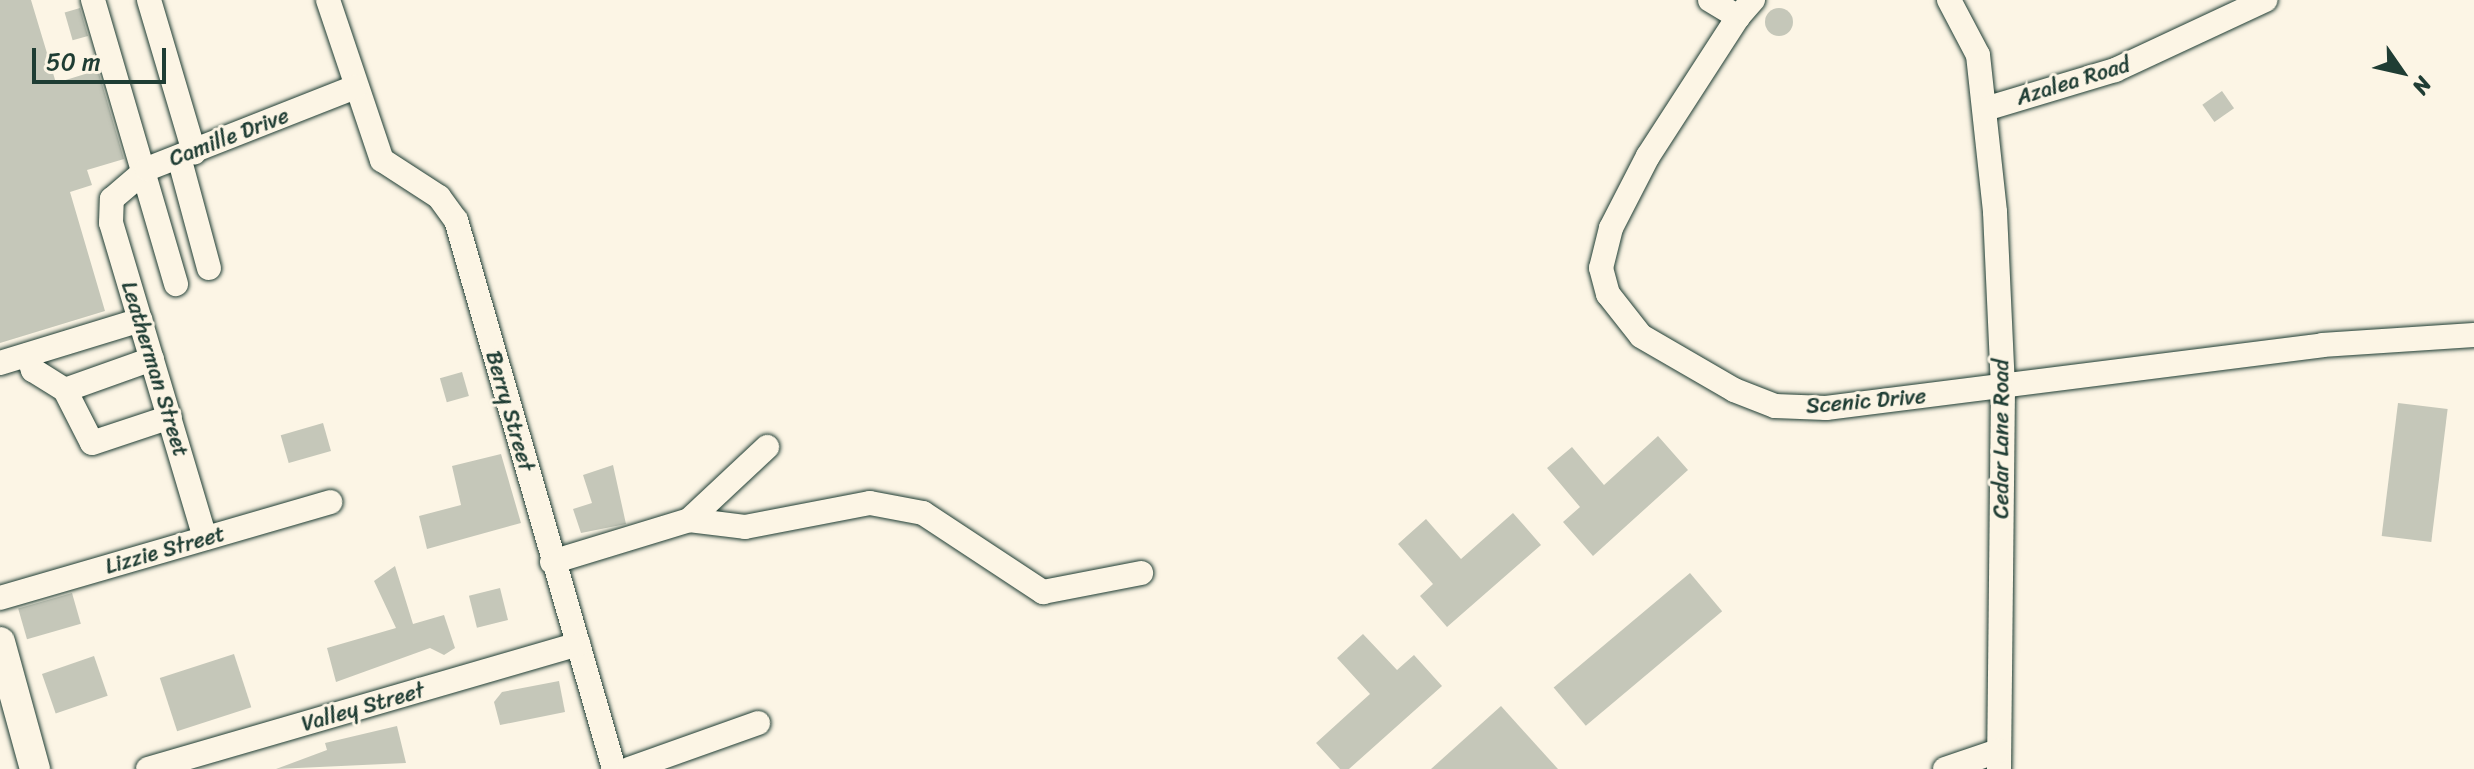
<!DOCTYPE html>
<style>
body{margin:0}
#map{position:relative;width:2474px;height:769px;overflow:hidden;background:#fcf5e5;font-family:Sriracha,sans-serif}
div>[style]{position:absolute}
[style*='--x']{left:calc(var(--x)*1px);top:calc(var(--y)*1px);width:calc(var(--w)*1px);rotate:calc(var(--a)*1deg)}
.building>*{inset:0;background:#c5c7b9;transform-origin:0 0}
.round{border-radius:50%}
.roads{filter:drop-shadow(0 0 2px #1f3d34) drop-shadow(0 0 2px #1f3d34)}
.minor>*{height:24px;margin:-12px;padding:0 12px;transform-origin:12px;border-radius:12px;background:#fcf5e5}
.major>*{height:30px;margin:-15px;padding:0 15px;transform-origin:15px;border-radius:15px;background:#fcf5e5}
span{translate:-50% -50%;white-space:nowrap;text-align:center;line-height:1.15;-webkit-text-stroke:6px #fcf5e5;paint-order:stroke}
.street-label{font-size:22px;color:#1f3d34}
.north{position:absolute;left:2362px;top:32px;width:80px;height:80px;-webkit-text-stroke:6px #fcf5e5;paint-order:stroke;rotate:124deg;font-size:22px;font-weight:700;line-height:32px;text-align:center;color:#1f3d34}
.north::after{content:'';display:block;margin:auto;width:28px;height:36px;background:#1f3d34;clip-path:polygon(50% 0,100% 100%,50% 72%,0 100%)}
.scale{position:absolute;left:32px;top:48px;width:134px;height:36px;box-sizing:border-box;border:4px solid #1f3d34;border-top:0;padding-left:10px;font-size:24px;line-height:28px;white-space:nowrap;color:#1f3d34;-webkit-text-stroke:6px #fcf5e5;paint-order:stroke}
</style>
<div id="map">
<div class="building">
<div style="clip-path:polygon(0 0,31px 0,56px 83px,98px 70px,124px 159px,87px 170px,92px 185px,70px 192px,105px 311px,0 343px)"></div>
<div style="left:80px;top:8px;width:29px;height:16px;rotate:74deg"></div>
<div class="round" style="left:1765px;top:8px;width:28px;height:28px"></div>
<div style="left:2222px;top:91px;width:21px;height:24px;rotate:55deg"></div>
<div style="left:462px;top:372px;width:25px;height:23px;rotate:74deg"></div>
<div style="left:2398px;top:403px;width:50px;height:134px;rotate:7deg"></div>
<div style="left:323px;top:423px;width:29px;height:44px;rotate:74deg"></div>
<div style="clip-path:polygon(1658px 436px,1688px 470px,1593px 556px,1563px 522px,1580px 507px,1547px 468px,1572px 447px,1604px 485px)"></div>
<div style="clip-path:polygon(501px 454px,521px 523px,427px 549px,419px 516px,461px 505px,452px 466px)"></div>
<div style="clip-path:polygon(613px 465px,626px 524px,581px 533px,573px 509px,592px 503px,583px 475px)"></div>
<div style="clip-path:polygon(1513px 513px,1541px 545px,1447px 627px,1420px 596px,1433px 584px,1398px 544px,1426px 519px,1461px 559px)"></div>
<div style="clip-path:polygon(395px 566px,413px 624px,444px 615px,455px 648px,444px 655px,430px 648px,336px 682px,327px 648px,396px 628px,374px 581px)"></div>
<div style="left:1690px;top:573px;width:50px;height:178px;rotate:50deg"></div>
<div style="left:500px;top:588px;width:33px;height:32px;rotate:76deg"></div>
<div style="left:72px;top:593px;width:32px;height:56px;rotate:74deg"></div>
<div style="clip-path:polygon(1363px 634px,1397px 670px,1414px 655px,1442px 686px,1349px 769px,1340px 769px,1316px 743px,1370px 694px,1337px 658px)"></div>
<div style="left:234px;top:654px;width:56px;height:78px;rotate:72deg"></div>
<div style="left:94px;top:656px;width:42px;height:55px;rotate:71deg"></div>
<div style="clip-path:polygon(559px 681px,565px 712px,500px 725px,494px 702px,502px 692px)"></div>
<div style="clip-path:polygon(1501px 706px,1558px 769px,1431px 769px)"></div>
<div style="clip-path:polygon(397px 726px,406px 763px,276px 769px,327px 750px,325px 743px)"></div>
</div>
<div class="roads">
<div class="minor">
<div style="--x:93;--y:0;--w:296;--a:73.7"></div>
<div style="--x:149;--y:0;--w:159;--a:73.5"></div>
<div style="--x:328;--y:0;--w:169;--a:71.4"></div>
<div style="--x:382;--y:160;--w:68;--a:33"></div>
<div style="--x:439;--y:197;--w:29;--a:54"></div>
<div style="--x:456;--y:220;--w:571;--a:73.94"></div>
<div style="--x:1710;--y:0;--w:33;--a:31"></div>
<div style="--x:1738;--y:17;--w:23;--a:-49"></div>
<div style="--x:1949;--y:0;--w:62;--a:62.2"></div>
<div style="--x:1978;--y:55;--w:158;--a:83.8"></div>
<div style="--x:1995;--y:212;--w:176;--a:87.4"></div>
<div style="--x:2003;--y:388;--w:381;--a:90.6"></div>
<div style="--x:1738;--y:17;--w:166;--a:122.9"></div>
<div style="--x:1648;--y:156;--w:81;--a:117.2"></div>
<div style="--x:1611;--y:228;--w:41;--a:104"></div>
<div style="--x:1601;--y:268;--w:27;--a:75"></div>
<div style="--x:1608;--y:294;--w:53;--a:51.8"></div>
<div style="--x:1641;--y:336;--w:108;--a:30.1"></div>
<div style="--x:1734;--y:390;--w:44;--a:21.3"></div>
<div style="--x:1775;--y:406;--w:51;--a:2.2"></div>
<div style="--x:1826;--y:408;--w:500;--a:-7.2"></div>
<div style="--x:2322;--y:345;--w:152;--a:-3.8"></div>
<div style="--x:1985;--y:109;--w:136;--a:-16.7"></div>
<div style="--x:2115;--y:70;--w:166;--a:-25"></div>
<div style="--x:179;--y:157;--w:115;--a:74.9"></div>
<div style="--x:28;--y:355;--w:16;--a:72"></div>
<div style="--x:33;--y:370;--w:38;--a:32"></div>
<div style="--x:152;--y:359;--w:92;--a:160.4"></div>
<div style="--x:65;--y:390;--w:59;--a:63"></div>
<div style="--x:92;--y:443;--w:82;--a:-18.4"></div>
<div style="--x:0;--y:363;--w:147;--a:-17"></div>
<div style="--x:689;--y:520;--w:107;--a:-43.1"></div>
<div style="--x:205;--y:538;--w:329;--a:-106.6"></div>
<div style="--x:111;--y:223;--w:24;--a:-88"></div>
<div style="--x:112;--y:199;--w:46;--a:-40.6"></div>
<div style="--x:147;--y:169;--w:224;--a:-21.5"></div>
<div style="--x:552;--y:562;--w:143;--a:-17"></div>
<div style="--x:689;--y:520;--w:56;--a:7.1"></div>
<div style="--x:745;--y:527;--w:127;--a:-10.9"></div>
<div style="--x:870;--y:503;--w:54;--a:10.7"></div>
<div style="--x:923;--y:513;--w:144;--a:33.4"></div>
<div style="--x:1043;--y:592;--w:100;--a:-11"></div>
<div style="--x:0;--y:598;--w:344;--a:-16.2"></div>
<div style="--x:148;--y:769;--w:448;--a:-16.2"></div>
<div style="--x:629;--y:769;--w:137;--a:-19.6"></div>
<div style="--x:1945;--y:769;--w:56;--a:-18.8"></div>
</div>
<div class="major">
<div style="--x:0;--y:642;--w:132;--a:74.6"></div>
</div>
</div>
<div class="street-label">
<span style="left:2073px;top:81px;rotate:-17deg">Azalea Road</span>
<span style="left:229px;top:137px;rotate:-21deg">Camille Drive</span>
<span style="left:155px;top:369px;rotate:73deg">Leatherman Street</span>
<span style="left:1866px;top:401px;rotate:-5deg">Scenic Drive</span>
<span style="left:510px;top:411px;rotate:74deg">Berry Street</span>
<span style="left:2001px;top:439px;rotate:-90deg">Cedar Lane Road</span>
<span style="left:165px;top:550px;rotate:-16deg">Lizzie Street</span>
<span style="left:363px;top:707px;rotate:-16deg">Valley Street</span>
</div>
<div class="north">N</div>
<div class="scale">50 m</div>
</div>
